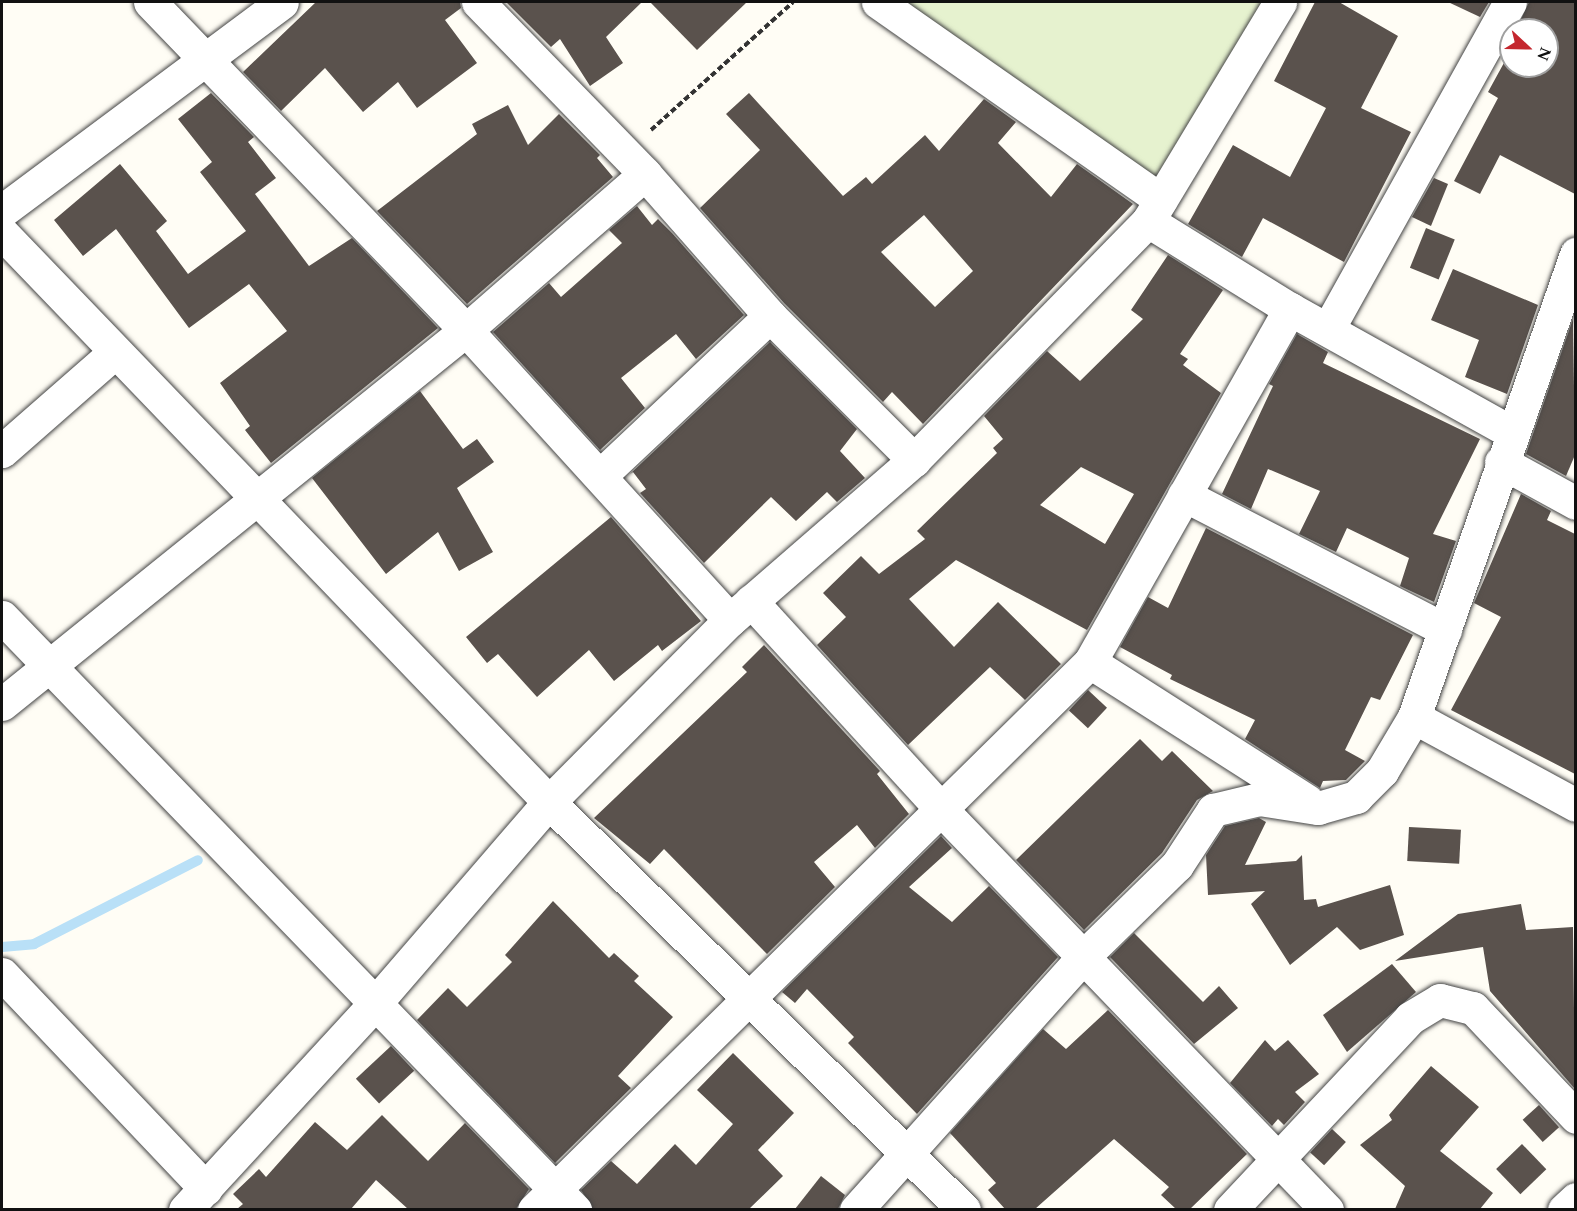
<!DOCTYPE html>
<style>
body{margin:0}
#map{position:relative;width:1577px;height:1211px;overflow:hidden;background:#fffdf5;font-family:Spectral,serif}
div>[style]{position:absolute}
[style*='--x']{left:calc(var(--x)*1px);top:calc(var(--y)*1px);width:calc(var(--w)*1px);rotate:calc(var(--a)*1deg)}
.pitch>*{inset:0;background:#e6f2cf}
.stream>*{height:10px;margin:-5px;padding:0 5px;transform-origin:5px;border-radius:5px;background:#b9e0f7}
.building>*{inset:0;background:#5a524d;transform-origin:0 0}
.path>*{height:4px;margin-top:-2px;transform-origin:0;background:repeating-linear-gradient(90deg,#333 0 6px,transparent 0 9px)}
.roads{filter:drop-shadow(0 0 2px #444) drop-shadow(0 0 2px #444)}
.minor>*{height:33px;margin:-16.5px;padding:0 16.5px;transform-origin:16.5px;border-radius:16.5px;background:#fff}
span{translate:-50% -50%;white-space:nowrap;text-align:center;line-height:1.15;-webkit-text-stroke:6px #fff;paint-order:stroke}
.frame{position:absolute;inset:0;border:3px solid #111;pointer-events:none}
.north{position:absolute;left:1499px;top:18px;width:60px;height:60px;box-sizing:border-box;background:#fff;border:2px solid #a0a0a0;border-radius:50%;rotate:112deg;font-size:16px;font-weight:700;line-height:24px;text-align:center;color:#111}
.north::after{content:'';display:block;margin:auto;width:21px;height:27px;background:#c4262e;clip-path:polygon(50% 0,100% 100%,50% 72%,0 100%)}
</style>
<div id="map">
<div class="pitch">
<div style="clip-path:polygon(881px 2px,1280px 2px,1161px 200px)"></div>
</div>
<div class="stream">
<div style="--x:2;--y:947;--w:32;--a:-5"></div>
<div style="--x:34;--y:944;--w:184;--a:-27.1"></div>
</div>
<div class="building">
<div style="clip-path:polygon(316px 2px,460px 2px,461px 8px,445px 20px,477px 63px,417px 108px,398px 82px,363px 112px,325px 68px,281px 111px,243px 72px)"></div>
<div style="clip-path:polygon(506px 2px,642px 2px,606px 37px,623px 63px,590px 86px,560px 39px,551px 47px)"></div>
<div style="clip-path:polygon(650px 2px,747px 2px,697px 50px)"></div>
<div style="clip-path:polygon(1315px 2px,1339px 2px,1398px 36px,1361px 108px,1411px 132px,1344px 262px,1263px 218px,1242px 257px,1188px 224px,1233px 145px,1290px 177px,1326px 108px,1274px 81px)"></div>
<div style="clip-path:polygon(1448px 2px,1489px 2px,1480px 17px)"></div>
<div style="clip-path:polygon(1529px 2px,1575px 2px,1575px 194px,1500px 155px,1480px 194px,1454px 181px,1498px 98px,1488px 92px,1511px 50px,1511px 66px,1547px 66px,1547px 30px,1516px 30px)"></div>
<div style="clip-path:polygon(211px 93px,254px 137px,248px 142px,276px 178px,255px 194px,309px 266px,352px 238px,438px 328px,271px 463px,245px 430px,250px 426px,220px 383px,287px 331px,249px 284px,189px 328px,116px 229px,83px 256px,54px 220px,120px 164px,167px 221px,156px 231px,188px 274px,246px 231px,200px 172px,212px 162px,178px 119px)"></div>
<div style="clip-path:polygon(evenodd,749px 93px,843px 196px,866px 177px,872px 184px,925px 135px,939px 151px,984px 99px,1016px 122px,998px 143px,1051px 197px,1077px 164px,1133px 204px,923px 424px,892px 392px,883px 402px,784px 303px,700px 208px,760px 150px,726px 114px,749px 93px,924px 215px,973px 271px,935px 307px,881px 252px,924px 215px)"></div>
<div style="clip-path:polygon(508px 105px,528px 145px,559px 114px,600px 155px,597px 158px,613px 177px,467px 304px,377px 211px,477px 134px,472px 124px)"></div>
<div style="clip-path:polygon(1434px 178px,1448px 184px,1431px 226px,1412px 217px)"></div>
<div style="clip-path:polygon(637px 206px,652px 225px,658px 219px,672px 233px,744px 315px,696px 359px,676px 334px,621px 378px,645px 408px,600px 450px,493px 332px,549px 283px,561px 297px,622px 243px,609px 230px)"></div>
<div style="left:1426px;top:228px;width:31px;height:43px;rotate:22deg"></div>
<div style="clip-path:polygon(evenodd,1168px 255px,1223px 290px,1180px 354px,1188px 359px,1183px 365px,1221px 393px,1087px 630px,956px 560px,909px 599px,954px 647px,998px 602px,1061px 664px,1025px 700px,990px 667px,908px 745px,817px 645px,846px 617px,823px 593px,861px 556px,879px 574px,925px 539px,917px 531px,997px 453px,993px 448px,1003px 439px,984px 416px,1047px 351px,1080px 381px,1143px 319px,1131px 310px,1168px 255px,1081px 467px,1134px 494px,1105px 544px,1040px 505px,1081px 467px)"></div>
<div style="clip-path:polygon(1453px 269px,1538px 305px,1507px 394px,1465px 377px,1479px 340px,1431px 320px)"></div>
<div style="clip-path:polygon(1573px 319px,1575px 455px,1566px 476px,1526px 454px)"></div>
<div style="clip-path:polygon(1297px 334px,1328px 352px,1323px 363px,1480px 439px,1433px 534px,1456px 541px,1434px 602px,1400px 586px,1409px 558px,1347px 528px,1336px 552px,1299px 534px,1320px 491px,1268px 469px,1251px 509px,1222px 494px,1273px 386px,1269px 384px)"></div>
<div style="clip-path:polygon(770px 342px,857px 429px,840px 451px,865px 478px,837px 502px,827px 492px,796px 521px,771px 497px,704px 563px,640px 493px,646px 489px,633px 472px,630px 474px)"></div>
<div style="clip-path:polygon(420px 391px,463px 449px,477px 439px,494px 462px,457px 488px,493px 552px,459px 571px,438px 532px,386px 574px,312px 478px)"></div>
<div style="clip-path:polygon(1521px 494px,1551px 511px,1547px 520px,1575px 534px,1575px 774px,1451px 710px,1501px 617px,1474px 603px)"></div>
<div style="clip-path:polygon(611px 517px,701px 621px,662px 651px,658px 645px,614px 681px,589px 650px,537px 697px,498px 654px,487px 663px,466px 637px)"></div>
<div style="clip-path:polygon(1206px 528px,1413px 635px,1380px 700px,1371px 697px,1345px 750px,1365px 761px,1346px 780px,1323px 781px,1320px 788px,1245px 739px,1255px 720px,1170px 679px,1172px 675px,1120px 647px,1148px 597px,1168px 608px)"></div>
<div style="clip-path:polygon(764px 645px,880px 771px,877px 774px,909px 814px,875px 848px,857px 825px,814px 862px,835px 887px,767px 954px,664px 849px,650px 864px,594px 818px,747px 672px,742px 667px)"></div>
<div style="left:1088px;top:690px;width:26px;height:28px;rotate:43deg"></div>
<div style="clip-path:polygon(1140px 739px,1162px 761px,1172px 751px,1213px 791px,1197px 800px,1162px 853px,1084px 930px,1016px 860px)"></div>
<div style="clip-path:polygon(1259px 818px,1266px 822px,1245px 865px,1296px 861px,1302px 855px,1304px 900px,1316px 899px,1318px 907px,1390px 885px,1404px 935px,1360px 950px,1337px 927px,1290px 965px,1251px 904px,1265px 891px,1208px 895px,1206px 855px,1225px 826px)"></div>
<div style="left:1409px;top:827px;width:52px;height:34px;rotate:3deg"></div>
<div style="clip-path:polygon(941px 836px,952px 848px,909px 887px,952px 922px,989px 886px,1058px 957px,917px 1114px,848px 1043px,854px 1037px,807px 989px,795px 1003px,782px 992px)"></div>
<div style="clip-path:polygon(553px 901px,609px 958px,614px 953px,639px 976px,634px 981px,673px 1017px,618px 1076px,631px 1088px,555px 1163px,417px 1020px,448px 988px,467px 1007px,512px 962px,505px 955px)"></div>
<div style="clip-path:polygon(1521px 904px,1526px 930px,1573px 927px,1575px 1089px,1490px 991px,1483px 947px,1395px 961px,1458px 914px)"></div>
<div style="clip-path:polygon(1134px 933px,1203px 1002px,1219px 986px,1238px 1008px,1194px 1044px,1110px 957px)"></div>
<div style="clip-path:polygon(1392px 964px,1416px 992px,1347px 1052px,1323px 1015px)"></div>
<div style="clip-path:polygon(1108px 1010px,1247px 1154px,1190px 1209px,1176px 1209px,1161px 1195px,1169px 1187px,1114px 1139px,1035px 1209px,1005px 1209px,988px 1190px,996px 1183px,950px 1133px,1043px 1029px,1066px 1049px)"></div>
<div style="clip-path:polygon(1265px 1040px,1275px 1051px,1288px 1040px,1319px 1074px,1295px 1092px,1305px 1102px,1284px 1125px,1278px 1119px,1272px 1126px,1230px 1083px)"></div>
<div style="left:391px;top:1046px;width:34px;height:48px;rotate:47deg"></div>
<div style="clip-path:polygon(733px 1053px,794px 1113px,758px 1150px,783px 1176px,749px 1209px,593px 1209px,581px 1190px,611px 1161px,637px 1184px,675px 1144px,696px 1165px,733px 1124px,697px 1090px)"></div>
<div style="clip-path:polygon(1431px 1066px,1479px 1107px,1440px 1151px,1493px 1193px,1480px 1209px,1395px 1209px,1405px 1186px,1360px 1145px,1392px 1120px,1389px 1115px)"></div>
<div style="left:1539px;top:1105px;width:30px;height:22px;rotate:48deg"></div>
<div style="clip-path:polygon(382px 1115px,428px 1161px,465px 1123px,529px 1189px,516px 1209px,408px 1209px,376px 1180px,351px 1209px,237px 1209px,243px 1204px,233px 1194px,259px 1169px,266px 1177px,315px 1122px,347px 1150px)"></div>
<div style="left:1332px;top:1129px;width:19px;height:32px;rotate:43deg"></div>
<div style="left:1522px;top:1144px;width:35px;height:36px;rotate:46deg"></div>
<div style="clip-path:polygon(821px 1176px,845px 1195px,838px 1209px,795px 1209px)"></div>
</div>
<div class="path">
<div style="--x:651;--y:130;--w:191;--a:-42"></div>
</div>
<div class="roads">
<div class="minor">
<div style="--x:150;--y:2;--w:455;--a:46.1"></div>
<div style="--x:466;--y:330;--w:392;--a:47.7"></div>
<div style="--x:478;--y:2;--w:240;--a:45.8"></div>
<div style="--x:645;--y:174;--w:189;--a:48.6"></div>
<div style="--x:770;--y:316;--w:204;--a:45"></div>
<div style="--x:878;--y:2;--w:345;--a:35"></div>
<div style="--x:2;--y:211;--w:349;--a:-36.7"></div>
<div style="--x:1148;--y:221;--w:167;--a:31.8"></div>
<div style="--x:1290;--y:309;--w:253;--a:29.1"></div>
<div style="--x:2;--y:233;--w:789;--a:46.13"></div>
<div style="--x:549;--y:802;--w:582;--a:44.51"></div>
<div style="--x:1328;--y:329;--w:374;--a:-60.9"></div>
<div style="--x:2;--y:451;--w:150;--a:-41.2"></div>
<div style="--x:1501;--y:462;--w:85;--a:28.7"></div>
<div style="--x:601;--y:475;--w:232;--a:-43.3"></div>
<div style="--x:1184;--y:495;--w:294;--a:27.3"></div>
<div style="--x:751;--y:601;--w:277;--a:47.6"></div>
<div style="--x:938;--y:806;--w:561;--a:46.08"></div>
<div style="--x:2;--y:617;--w:825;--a:45.98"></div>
<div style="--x:1090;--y:662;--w:258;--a:32.6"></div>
<div style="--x:2;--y:704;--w:596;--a:-38.87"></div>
<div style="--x:466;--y:330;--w:237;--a:-41.1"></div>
<div style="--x:1414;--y:717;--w:184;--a:28.5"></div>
<div style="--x:2;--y:974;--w:296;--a:46.5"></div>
<div style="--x:185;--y:1210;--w:285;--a:-47.4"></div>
<div style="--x:378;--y:1000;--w:262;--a:-49.2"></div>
<div style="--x:549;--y:802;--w:257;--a:-45.2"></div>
<div style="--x:730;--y:620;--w:244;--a:-41"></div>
<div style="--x:914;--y:460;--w:334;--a:-45.6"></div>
<div style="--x:1148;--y:221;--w:256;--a:-58.9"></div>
<div style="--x:534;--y:1210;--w:781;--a:-44.58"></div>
<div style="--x:1090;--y:662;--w:406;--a:-60.5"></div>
<div style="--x:856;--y:1210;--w:338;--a:-48.1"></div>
<div style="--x:1082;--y:958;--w:133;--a:-44.4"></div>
<div style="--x:1177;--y:865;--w:66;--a:-56.8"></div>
<div style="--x:1213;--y:810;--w:47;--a:-13.4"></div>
<div style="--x:1259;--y:799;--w:60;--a:8.7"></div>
<div style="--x:1318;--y:808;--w:40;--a:-16"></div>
<div style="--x:1356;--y:797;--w:37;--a:-45"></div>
<div style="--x:1382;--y:771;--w:63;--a:-59.3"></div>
<div style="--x:1414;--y:717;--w:491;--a:-70.7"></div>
<div style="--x:1230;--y:1210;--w:263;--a:-46.8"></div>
<div style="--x:1410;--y:1018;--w:35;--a:-31"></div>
<div style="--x:1440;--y:1000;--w:34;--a:14"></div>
<div style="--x:1473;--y:1008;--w:150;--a:46.6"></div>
<div style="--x:1564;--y:1210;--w:16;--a:-43"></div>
</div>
</div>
<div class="frame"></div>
<div class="north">N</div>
</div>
